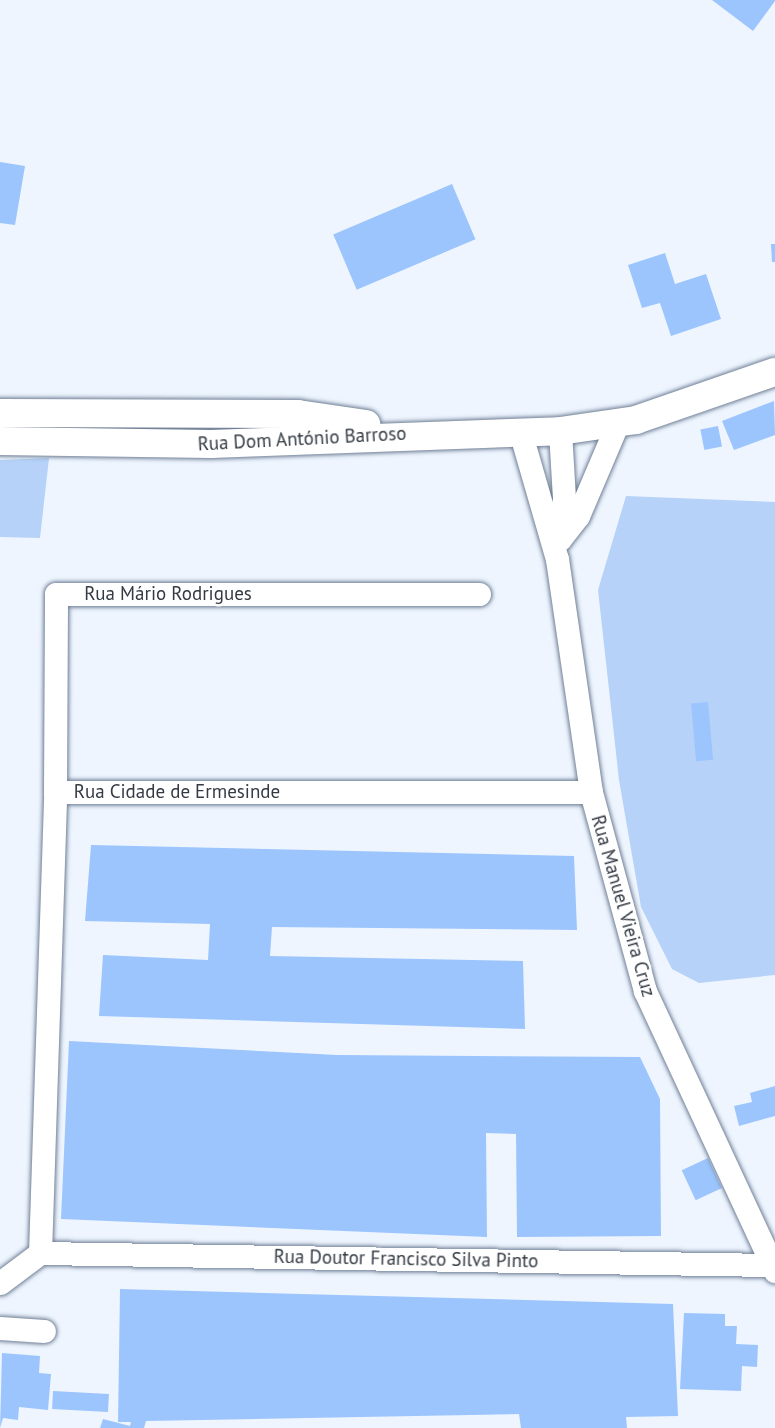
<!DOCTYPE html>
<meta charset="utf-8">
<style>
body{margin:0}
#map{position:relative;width:775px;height:1428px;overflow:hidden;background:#eef5ff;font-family:"PT Sans",sans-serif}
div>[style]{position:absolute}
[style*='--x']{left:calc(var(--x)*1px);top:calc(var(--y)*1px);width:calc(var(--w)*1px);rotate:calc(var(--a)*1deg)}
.green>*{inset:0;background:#b6d2f8}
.building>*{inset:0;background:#9cc5fe;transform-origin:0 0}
.roads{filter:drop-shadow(0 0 2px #708096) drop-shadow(0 0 2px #708096)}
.minor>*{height:23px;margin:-11.5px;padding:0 11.5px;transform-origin:11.5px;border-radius:11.5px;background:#fff}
.major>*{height:28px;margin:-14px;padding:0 14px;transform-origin:14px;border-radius:14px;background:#fff}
span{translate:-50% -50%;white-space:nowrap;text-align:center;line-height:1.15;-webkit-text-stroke:5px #fff;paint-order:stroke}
.street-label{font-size:19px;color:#333a43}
</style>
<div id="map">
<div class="green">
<div style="clip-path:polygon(49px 458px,40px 538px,0 537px,0 460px)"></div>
<div style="clip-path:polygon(626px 496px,775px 502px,775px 975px,699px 983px,672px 969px,641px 907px,619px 780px,598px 590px)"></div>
</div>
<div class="building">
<div style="clip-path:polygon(712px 0,775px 0,775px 1px,753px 31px)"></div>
<div style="clip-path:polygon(0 162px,25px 166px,15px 225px,0 223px)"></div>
<div style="left:452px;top:184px;width:60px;height:129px;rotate:67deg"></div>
<div style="clip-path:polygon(771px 244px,775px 244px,775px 262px,772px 262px)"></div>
<div style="clip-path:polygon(665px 253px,675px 284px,706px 274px,721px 319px,671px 336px,660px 303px,642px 308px,628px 265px)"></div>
<div style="clip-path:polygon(774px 401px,775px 435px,734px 450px,722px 421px)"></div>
<div style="left:718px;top:426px;width:21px;height:18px;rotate:79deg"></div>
<div style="left:708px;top:702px;width:58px;height:17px;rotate:85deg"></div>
<div style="clip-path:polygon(91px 845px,574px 856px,577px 930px,272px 927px,270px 956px,523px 961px,525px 1029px,99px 1016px,103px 955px,208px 960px,210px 924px,85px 921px)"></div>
<div style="clip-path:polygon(69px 1041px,337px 1055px,640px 1057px,660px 1099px,661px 1236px,517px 1237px,516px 1134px,486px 1133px,487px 1237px,61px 1219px)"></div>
<div style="clip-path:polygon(775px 1086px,775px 1116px,739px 1126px,734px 1106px,752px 1102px,750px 1093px)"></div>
<div style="left:708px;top:1158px;width:33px;height:29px;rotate:65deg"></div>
<div style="clip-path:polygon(120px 1289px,673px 1304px,678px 1416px,626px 1417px,627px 1428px,521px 1428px,519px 1414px,146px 1421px,144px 1428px,100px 1428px,103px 1419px,130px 1426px,131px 1422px,118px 1422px)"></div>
<div style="clip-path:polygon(684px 1313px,725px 1314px,725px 1326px,737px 1326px,736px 1344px,758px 1345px,757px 1367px,742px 1366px,741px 1391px,680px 1389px)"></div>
<div style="clip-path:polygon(2px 1353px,40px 1356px,39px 1373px,51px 1374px,48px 1410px,19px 1407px,18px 1420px,3px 1418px,0 1428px)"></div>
<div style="left:53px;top:1391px;width:56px;height:18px;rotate:3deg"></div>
</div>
<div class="roads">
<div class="minor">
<div style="--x:520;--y:431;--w:133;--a:73.9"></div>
<div style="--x:557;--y:559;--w:235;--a:81.7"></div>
<div style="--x:591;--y:792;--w:206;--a:74.8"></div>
<div style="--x:645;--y:991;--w:309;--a:65.1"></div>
<div style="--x:560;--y:431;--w:67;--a:86.6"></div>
<div style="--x:564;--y:498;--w:41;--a:95.6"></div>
<div style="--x:560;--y:539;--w:29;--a:-52"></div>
<div style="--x:578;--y:516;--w:102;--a:-66.9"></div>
<div style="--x:55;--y:792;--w:536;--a:0"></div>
<div style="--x:40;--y:1253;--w:461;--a:-88.1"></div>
<div style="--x:55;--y:792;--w:198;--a:-89.7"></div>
<div style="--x:56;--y:594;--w:423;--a:0"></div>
<div style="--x:40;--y:1253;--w:732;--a:0.94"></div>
<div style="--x:0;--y:1283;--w:50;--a:-36.9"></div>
<div style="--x:0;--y:1328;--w:44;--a:3.9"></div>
</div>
<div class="major">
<div style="--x:0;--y:413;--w:298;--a:0.2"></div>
<div style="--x:298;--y:414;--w:69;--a:8.4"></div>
<div style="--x:0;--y:441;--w:211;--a:0.8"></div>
<div style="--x:211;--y:444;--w:349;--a:-2.1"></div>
<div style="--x:560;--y:431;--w:77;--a:-8.2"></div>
<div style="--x:636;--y:420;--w:147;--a:-19.1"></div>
</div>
</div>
<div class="street-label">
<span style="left:302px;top:439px;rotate:-3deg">Rua Dom António Barroso</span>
<span style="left:168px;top:594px">Rua Mário Rodrigues</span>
<span style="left:177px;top:792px">Rua Cidade de Ermesinde</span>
<span style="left:623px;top:906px;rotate:74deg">Rua Manuel Vieira Cruz</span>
<span style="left:406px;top:1259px;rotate:1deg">Rua Doutor Francisco Silva Pinto</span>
</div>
</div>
